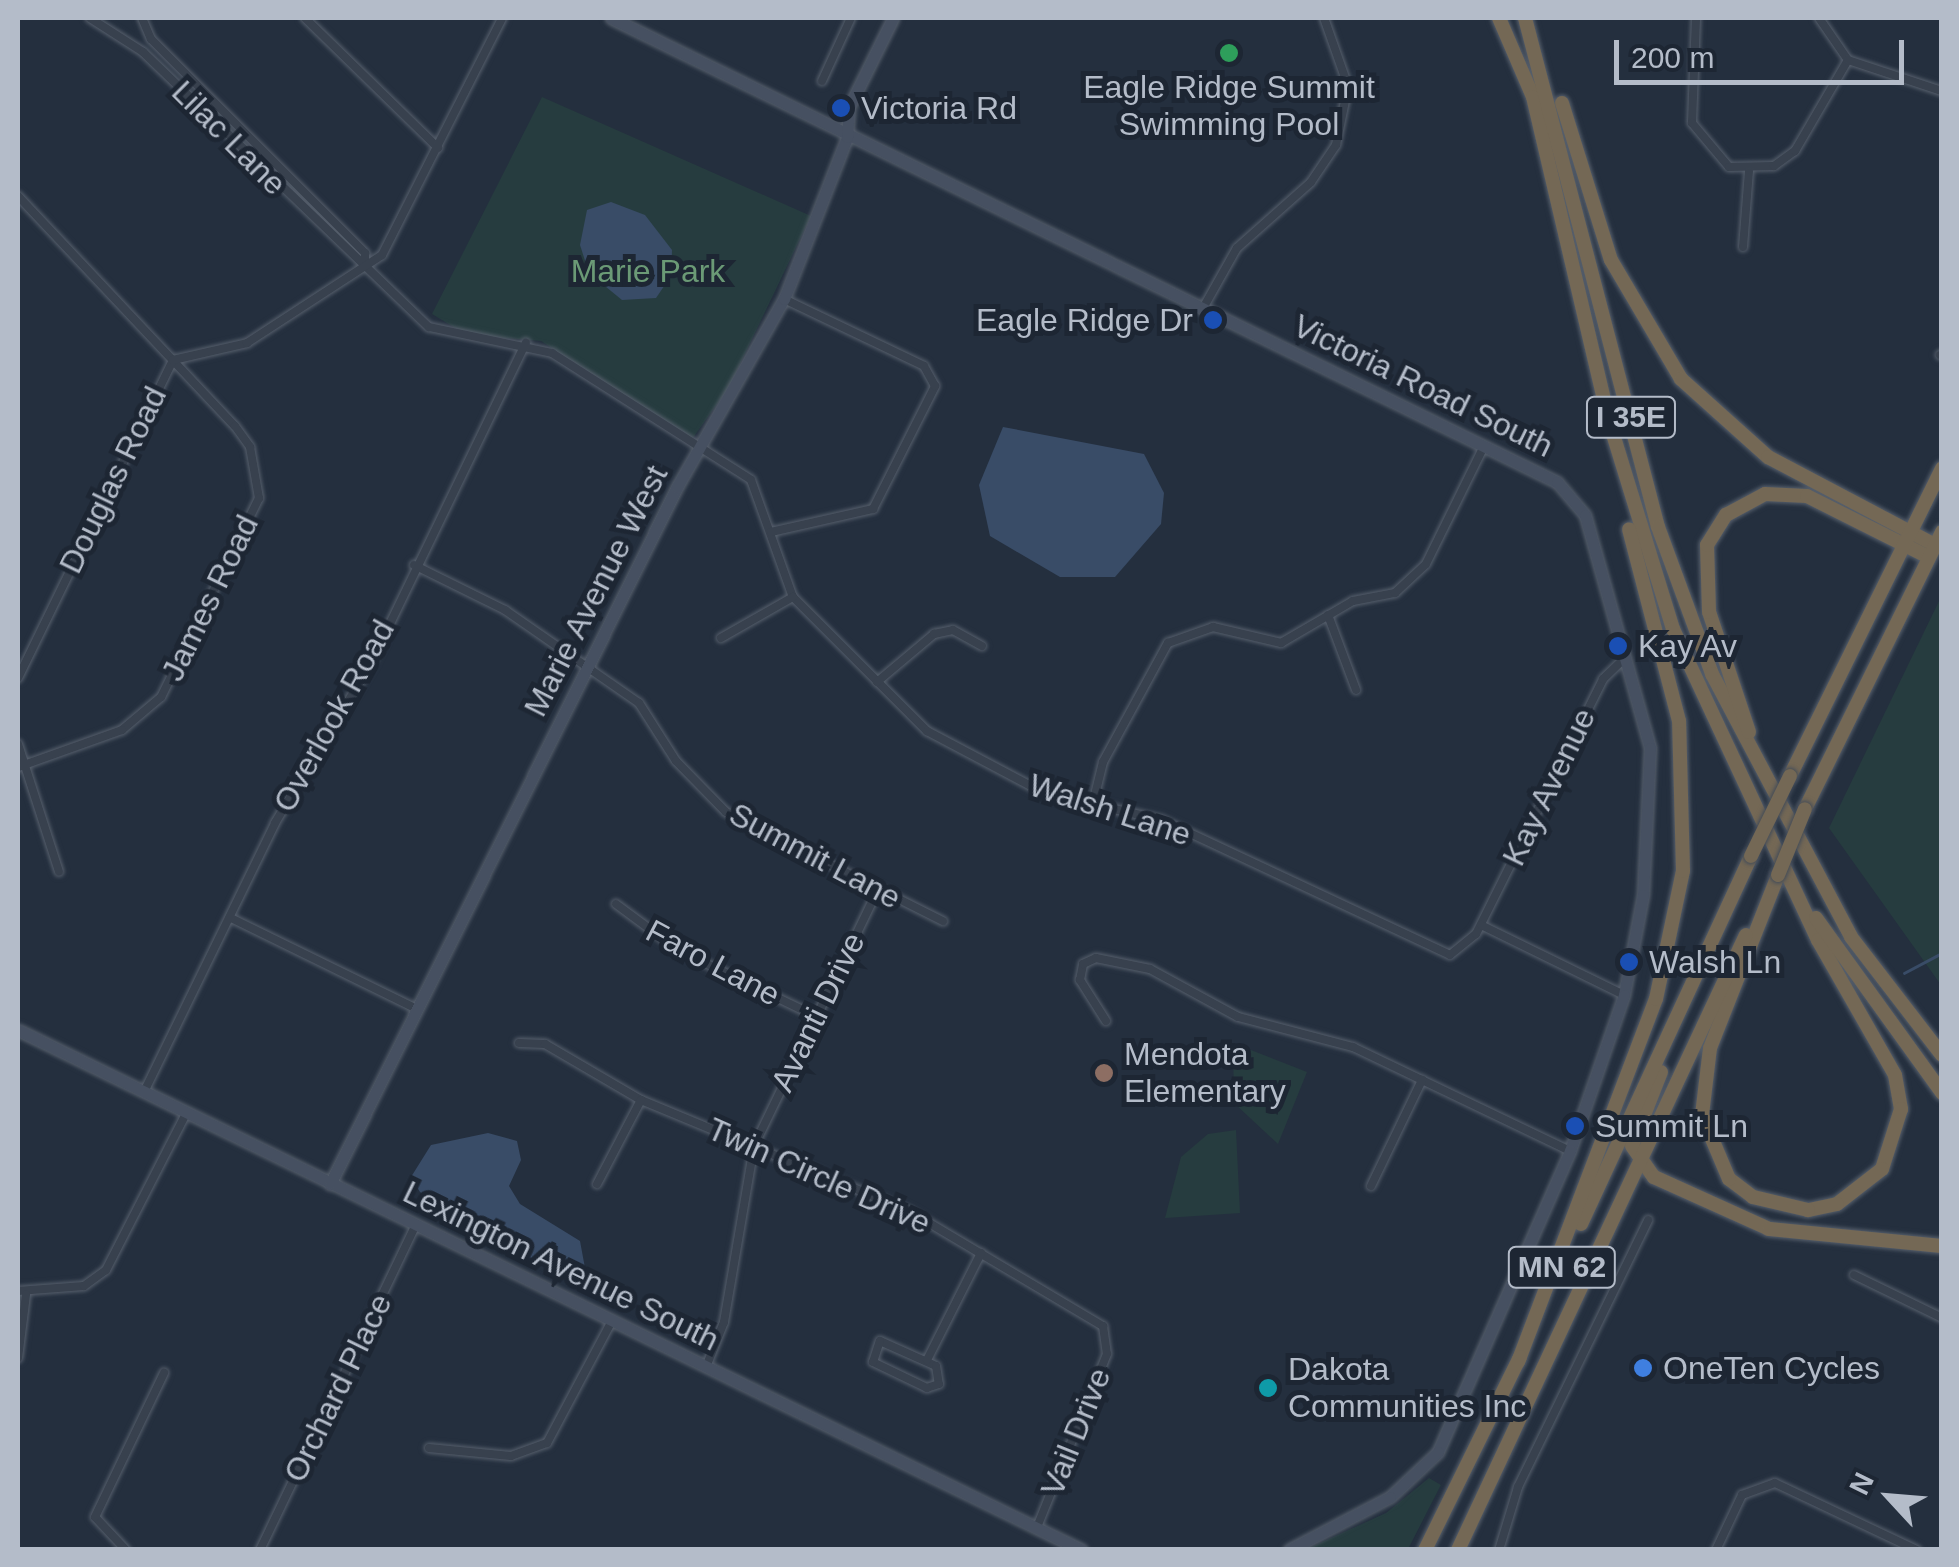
<!DOCTYPE html>
<style>
body{margin:0}
#map{position:relative;width:1959px;height:1567px;overflow:hidden;background:#242f3e;font-family:Helvetica,sans-serif}
div>[style]{position:absolute}
[style*='--x']{left:calc(var(--x)*1px);top:calc(var(--y)*1px);width:calc(var(--w)*1px);rotate:calc(var(--a)*1deg)}
.green>*{inset:0;background:#263c3f}
.water>*{inset:0;background:#394c67}
.stream>*{height:2.5px;margin:-1.25px;padding:0 1.25px;transform-origin:1.25px;border-radius:1.25px;background:#394c67}
.roads{filter:drop-shadow(0 0 2px #565f6c) drop-shadow(0 0 2px #565f6c)}
.street>*{height:8px;margin:-4px;padding:0 4px;transform-origin:4px;border-radius:4px;background:#38414e}
.secondary>*{height:11px;margin:-5.5px;padding:0 5.5px;transform-origin:5.5px;border-radius:5.5px;background:#465061}
.highway>*{height:14px;margin:-7px;padding:0 7px;transform-origin:7px;border-radius:7px;background:#746855}
.bridges{filter:drop-shadow(0 0 2px #434c59) drop-shadow(0 0 2px #434c59)}
.highway-bridge>*{height:14px;margin:-7px;padding:0 7px;transform-origin:7px;border-radius:7px;background:#746855}
.dots>*{width:28px;height:28px;translate:-50% -50%;box-sizing:border-box;border:5px solid #1d2633;border-radius:50%}
span{translate:-50% -50%;white-space:nowrap;text-align:center;line-height:1.15;-webkit-text-stroke:10px #1d2633;paint-order:stroke}
.shield-label span{padding:2px 8px;background:#1d2633;border:2px solid;border-radius:8px;-webkit-text-stroke-width:0}
.shield-label{font-size:30px;color:#b4bcc9;font-weight:700}
.poi-label{font-size:32px;color:#b4bcc9}
.left{translate:0 -50%;text-align:left}
.right{translate:-100% -50%;text-align:right}
.street-label{font-size:32px;color:#b4bcc9}
.park-label{font-size:32px;color:#6b9a76}
.frame{position:absolute;inset:0;border:20px solid #b4bcc9;pointer-events:none}
.north{position:absolute;left:1839px;top:1447px;width:100px;height:100px;-webkit-text-stroke:8px #1d2633;paint-order:stroke;rotate:296deg;font-size:28px;font-weight:700;line-height:40px;text-align:center;color:#b4bcc9}
.north::after{content:'';display:block;margin:auto;width:35px;height:45px;background:#b4bcc9;clip-path:polygon(50% 0,100% 100%,50% 72%,0 100%)}
.scale{position:absolute;left:1614px;top:40px;width:290px;height:45px;box-sizing:border-box;border:5px solid #b4bcc9;border-top:0;padding-left:12px;font-size:30px;line-height:35px;white-space:nowrap;color:#b4bcc9;-webkit-text-stroke:8px #1d2633;paint-order:stroke}
</style>
<div id="map">
<div class="green">
<div style="clip-path:polygon(542px 97px,811px 216px,728px 389px,692px 439px,541px 341px,467px 335px,432px 314px)"></div>
<div style="clip-path:polygon(1941px 597px,1941px 985px,1829px 828px)"></div>
<div style="clip-path:polygon(1233px 1043px,1307px 1072px,1278px 1144px,1234px 1103px)"></div>
<div style="clip-path:polygon(1236px 1130px,1240px 1213px,1165px 1218px,1181px 1157px,1208px 1134px)"></div>
<div style="clip-path:polygon(1429px 1478px,1441px 1485px,1408px 1549px,1307px 1549px,1386px 1513px)"></div>
</div>
<div class="water">
<div style="clip-path:polygon(611px 202px,645px 215px,672px 250px,671px 276px,656px 298px,622px 300px,589px 273px,580px 245px,587px 210px)"></div>
<div style="clip-path:polygon(1003px 427px,1144px 454px,1164px 493px,1161px 524px,1115px 577px,1060px 577px,990px 536px,979px 485px)"></div>
<div style="clip-path:polygon(488px 1133px,517px 1141px,521px 1160px,509px 1186px,520px 1204px,580px 1241px,585px 1268px,516px 1255px,420px 1192px,411px 1177px,431px 1145px)"></div>
</div>
<div class="stream">
<div style="--x:1904;--y:973;--w:43;--a:-27.8"></div>
</div>
<div class="roads">
<div class="street">
<div style="--x:90;--y:18;--w:63;--a:32.7"></div>
<div style="--x:143;--y:52;--w:397;--a:43.9"></div>
<div style="--x:429;--y:327;--w:126;--a:11.9"></div>
<div style="--x:552;--y:353;--w:236;--a:32.5"></div>
<div style="--x:751;--y:480;--w:124;--a:70.3"></div>
<div style="--x:793;--y:597;--w:190;--a:45"></div>
<div style="--x:927;--y:731;--w:132;--a:27.9"></div>
<div style="--x:1044;--y:793;--w:121;--a:12.9"></div>
<div style="--x:1162;--y:820;--w:318;--a:25.1"></div>
<div style="--x:1450;--y:955;--w:33;--a:-39"></div>
<div style="--x:1476;--y:934;--w:285;--a:-63.5"></div>
<div style="--x:1603;--y:679;--w:29;--a:-44"></div>
<div style="--x:142;--y:18;--w:23;--a:67"></div>
<div style="--x:151;--y:39;--w:303;--a:45"></div>
<div style="--x:365;--y:253;--w:13;--a:90"></div>
<div style="--x:305;--y:18;--w:186;--a:44.3"></div>
<div style="--x:1696;--y:18;--w:105;--a:92.2"></div>
<div style="--x:1692;--y:123;--w:57;--a:49.9"></div>
<div style="--x:1729;--y:167;--w:45;--a:-1.3"></div>
<div style="--x:1774;--y:166;--w:26;--a:-36"></div>
<div style="--x:1795;--y:151;--w:105;--a:-59.8"></div>
<div style="--x:1819;--y:18;--w:51;--a:55.4"></div>
<div style="--x:1848;--y:60;--w:99;--a:18.3"></div>
<div style="--x:822;--y:81;--w:69;--a:-65.3"></div>
<div style="--x:18;--y:196;--w:316;--a:46.7"></div>
<div style="--x:235;--y:426;--w:26;--a:54"></div>
<div style="--x:250;--y:447;--w:52;--a:80"></div>
<div style="--x:259;--y:498;--w:222;--a:116.2"></div>
<div style="--x:161;--y:697;--w:51;--a:139.8"></div>
<div style="--x:122;--y:730;--w:110;--a:160.4"></div>
<div style="--x:1743;--y:247;--w:76;--a:-85.5"></div>
<div style="--x:1202;--y:310;--w:71;--a:-60.6"></div>
<div style="--x:1237;--y:248;--w:99;--a:-41.7"></div>
<div style="--x:1311;--y:182;--w:45;--a:-56"></div>
<div style="--x:1336;--y:145;--w:60;--a:-78.5"></div>
<div style="--x:1348;--y:86;--w:72;--a:-109.4"></div>
<div style="--x:1940;--y:355;--w:2;--a:-27"></div>
<div style="--x:771;--y:532;--w:105;--a:-12.7"></div>
<div style="--x:873;--y:509;--w:138;--a:-63.2"></div>
<div style="--x:935;--y:386;--w:23;--a:-119"></div>
<div style="--x:924;--y:366;--w:155;--a:-154.4"></div>
<div style="--x:414;--y:565;--w:102;--a:26.3"></div>
<div style="--x:505;--y:610;--w:163;--a:34.8"></div>
<div style="--x:639;--y:703;--w:69;--a:57.5"></div>
<div style="--x:676;--y:761;--w:71;--a:45.6"></div>
<div style="--x:726;--y:812;--w:243;--a:26.7"></div>
<div style="--x:1328;--y:615;--w:80;--a:69.5"></div>
<div style="--x:721;--y:638;--w:83;--a:-29.7"></div>
<div style="--x:18;--y:678;--w:354;--a:-64"></div>
<div style="--x:173;--y:360;--w:76;--a:-12.9"></div>
<div style="--x:247;--y:343;--w:161;--a:-33.1"></div>
<div style="--x:382;--y:255;--w:266;--a:-63.1"></div>
<div style="--x:877;--y:682;--w:75;--a:-40.1"></div>
<div style="--x:934;--y:634;--w:19;--a:-12"></div>
<div style="--x:953;--y:630;--w:33;--a:29"></div>
<div style="--x:18;--y:744;--w:134;--a:72.2"></div>
<div style="--x:1093;--y:803;--w:42;--a:-76.3"></div>
<div style="--x:1103;--y:762;--w:136;--a:-61.4"></div>
<div style="--x:1168;--y:643;--w:48;--a:-19.6"></div>
<div style="--x:1213;--y:627;--w:70;--a:13.2"></div>
<div style="--x:1281;--y:643;--w:83;--a:-30.3"></div>
<div style="--x:1353;--y:601;--w:43;--a:-10.8"></div>
<div style="--x:1395;--y:593;--w:42;--a:-43.1"></div>
<div style="--x:1426;--y:564;--w:131;--a:-63.8"></div>
<div style="--x:616;--y:904;--w:77;--a:36.6"></div>
<div style="--x:678;--y:950;--w:152;--a:25.7"></div>
<div style="--x:233;--y:919;--w:205;--a:26.1"></div>
<div style="--x:1481;--y:925;--w:159;--a:26.1"></div>
<div style="--x:1106;--y:1021;--w:49;--a:-122.4"></div>
<div style="--x:1080;--y:980;--w:16;--a:-79"></div>
<div style="--x:1083;--y:964;--w:14;--a:-25"></div>
<div style="--x:1096;--y:958;--w:55;--a:11.5"></div>
<div style="--x:1150;--y:969;--w:100;--a:28.6"></div>
<div style="--x:1238;--y:1017;--w:119;--a:14.6"></div>
<div style="--x:1353;--y:1047;--w:241;--a:25.6"></div>
<div style="--x:519;--y:1043;--w:26;--a:2"></div>
<div style="--x:545;--y:1044;--w:111;--a:30.3"></div>
<div style="--x:641;--y:1100;--w:290;--a:22.5"></div>
<div style="--x:909;--y:1211;--w:226;--a:30.7"></div>
<div style="--x:1103;--y:1326;--w:28;--a:82"></div>
<div style="--x:1107;--y:1354;--w:187;--a:112"></div>
<div style="--x:144;--y:1092;--w:299;--a:-64"></div>
<div style="--x:275;--y:823;--w:187;--a:-59"></div>
<div style="--x:371;--y:663;--w:356;--a:-64.2"></div>
<div style="--x:597;--y:1184;--w:95;--a:-62.4"></div>
<div style="--x:1371;--y:1186;--w:118;--a:-64.3"></div>
<div style="--x:1854;--y:1275;--w:98;--a:26"></div>
<div style="--x:18;--y:1291;--w:66;--a:-4.3"></div>
<div style="--x:84;--y:1286;--w:27;--a:-36"></div>
<div style="--x:106;--y:1270;--w:175;--a:-62.9"></div>
<div style="--x:880;--y:1341;--w:61;--a:24.1"></div>
<div style="--x:936;--y:1366;--w:18;--a:81"></div>
<div style="--x:939;--y:1384;--w:13;--a:162"></div>
<div style="--x:927;--y:1388;--w:60;--a:-154.3"></div>
<div style="--x:873;--y:1362;--w:22;--a:-72"></div>
<div style="--x:18;--y:1358;--w:64;--a:-82.8"></div>
<div style="--x:927;--y:1360;--w:120;--a:-63.2"></div>
<div style="--x:706;--y:1367;--w:48;--a:-68.2"></div>
<div style="--x:724;--y:1322;--w:179;--a:-80.3"></div>
<div style="--x:754;--y:1146;--w:284;--a:-64.2"></div>
<div style="--x:429;--y:1448;--w:82;--a:5.6"></div>
<div style="--x:511;--y:1456;--w:38;--a:-20"></div>
<div style="--x:547;--y:1443;--w:138;--a:-62"></div>
<div style="--x:126;--y:1550;--w:45;--a:-133.2"></div>
<div style="--x:95;--y:1517;--w:160;--a:-64.4"></div>
<div style="--x:260;--y:1550;--w:359;--a:-64.4"></div>
<div style="--x:1499;--y:1550;--w:66;--a:-73.2"></div>
<div style="--x:1518;--y:1487;--w:297;--a:-64"></div>
<div style="--x:1716;--y:1550;--w:61;--a:-64.7"></div>
<div style="--x:1742;--y:1495;--w:35;--a:-20"></div>
<div style="--x:1775;--y:1483;--w:157;--a:25.3"></div>
</div>
<div class="secondary">
<div style="--x:611;--y:18;--w:1054;--a:26.13"></div>
<div style="--x:1557;--y:482;--w:43;--a:49.7"></div>
<div style="--x:1585;--y:515;--w:242;--a:74.4"></div>
<div style="--x:1650;--y:748;--w:147;--a:92.7"></div>
<div style="--x:1643;--y:895;--w:102;--a:100.8"></div>
<div style="--x:1624;--y:995;--w:165;--a:109.1"></div>
<div style="--x:1570;--y:1151;--w:329;--a:113.7"></div>
<div style="--x:1438;--y:1452;--w:66;--a:136.8"></div>
<div style="--x:1390;--y:1497;--w:114;--a:152.3"></div>
<div style="--x:18;--y:1030;--w:1184;--a:26.05"></div>
<div style="--x:330;--y:1184;--w:779;--a:-63.53"></div>
<div style="--x:677;--y:487;--w:216;--a:-60.4"></div>
<div style="--x:784;--y:299;--w:174;--a:-68.7"></div>
<div style="--x:847;--y:137;--w:30;--a:-86"></div>
<div style="--x:849;--y:107;--w:99;--a:-63.7"></div>
</div>
<div class="highway">
<div style="--x:1499;--y:18;--w:86;--a:66.7"></div>
<div style="--x:1533;--y:97;--w:333;--a:76.8"></div>
<div style="--x:1609;--y:421;--w:218;--a:72.9"></div>
<div style="--x:1673;--y:629;--w:343;--a:65"></div>
<div style="--x:1818;--y:940;--w:155;--a:60.3"></div>
<div style="--x:1895;--y:1075;--w:35;--a:80"></div>
<div style="--x:1901;--y:1109;--w:63;--a:107.6"></div>
<div style="--x:1882;--y:1169;--w:57;--a:142.1"></div>
<div style="--x:1837;--y:1204;--w:30;--a:168"></div>
<div style="--x:1808;--y:1210;--w:57;--a:-166.7"></div>
<div style="--x:1753;--y:1197;--w:30;--a:-143"></div>
<div style="--x:1729;--y:1179;--w:69;--a:-112.9"></div>
<div style="--x:1702;--y:1115;--w:67;--a:-83.2"></div>
<div style="--x:1710;--y:1048;--w:186;--a:-68.5"></div>
<div style="--x:1525;--y:18;--w:526;--a:75.36"></div>
<div style="--x:1658;--y:527;--w:157;--a:69.8"></div>
<div style="--x:1712;--y:674;--w:297;--a:62.1"></div>
<div style="--x:1851;--y:937;--w:149;--a:52.4"></div>
<div style="--x:1562;--y:103;--w:164;--a:72.7"></div>
<div style="--x:1611;--y:260;--w:138;--a:59.5"></div>
<div style="--x:1681;--y:379;--w:117;--a:41.9"></div>
<div style="--x:1768;--y:457;--w:189;--a:27.8"></div>
<div style="--x:1749;--y:732;--w:126;--a:-108.4"></div>
<div style="--x:1709;--y:612;--w:67;--a:-91.7"></div>
<div style="--x:1707;--y:545;--w:36;--a:-58"></div>
<div style="--x:1726;--y:515;--w:44;--a:-28.3"></div>
<div style="--x:1765;--y:494;--w:42;--a:2.7"></div>
<div style="--x:1807;--y:496;--w:136;--a:26.6"></div>
<div style="--x:1790;--y:776;--w:343;--a:-63.7"></div>
<div style="--x:1805;--y:809;--w:309;--a:-63.7"></div>
<div style="--x:1816;--y:918;--w:216;--a:54.2"></div>
<div style="--x:1661;--y:1072;--w:79;--a:111.4"></div>
<div style="--x:1632;--y:1146;--w:38;--a:55"></div>
<div style="--x:1654;--y:1177;--w:126;--a:24.3"></div>
<div style="--x:1769;--y:1229;--w:174;--a:5.6"></div>
<div style="--x:1581;--y:1224;--w:405;--a:-65.2"></div>
<div style="--x:1518;--y:1362;--w:388;--a:-69.2"></div>
<div style="--x:1656;--y:999;--w:131;--a:-78.1"></div>
<div style="--x:1683;--y:871;--w:150;--a:-91.5"></div>
<div style="--x:1679;--y:721;--w:198;--a:-104.6"></div>
<div style="--x:1425;--y:1550;--w:215;--a:-63.8"></div>
<div style="--x:1458;--y:1550;--w:679;--a:-64.91"></div>
</div>
</div>
<div class="bridges">
<div class="highway-bridge">
<div style="--x:1751;--y:856;--w:89;--a:-64"></div>
<div style="--x:1778;--y:875;--w:71;--a:-67.8"></div>
</div>
</div>
<div class="dots">
<div style="left:1229px;top:53px;background:#2e9e5b"></div>
<div style="left:841px;top:108px;background:#1a4fb4"></div>
<div style="left:1213px;top:320px;background:#1a4fb4"></div>
<div style="left:1618px;top:646px;background:#1a4fb4"></div>
<div style="left:1629px;top:962px;background:#1a4fb4"></div>
<div style="left:1104px;top:1073px;background:#8d6e63"></div>
<div style="left:1575px;top:1126px;background:#1a4fb4"></div>
<div style="left:1643px;top:1368px;background:#3f7fe0"></div>
<div style="left:1268px;top:1388px;background:#0f9aa8"></div>
</div>
<div class="shield-label">
<span style="left:1631px;top:417px">I 35E</span>
<span style="left:1562px;top:1267px">MN 62</span>
</div>
<div class="poi-label">
<span style="left:1229px;top:106px">Eagle Ridge Summit<br>Swimming Pool</span>
<span class="left" style="left:861px;top:108px">Victoria Rd</span>
<span class="right" style="left:1193px;top:320px">Eagle Ridge Dr</span>
<span class="left" style="left:1638px;top:646px">Kay Av</span>
<span class="left" style="left:1649px;top:962px">Walsh Ln</span>
<span class="left" style="left:1124px;top:1073px">Mendota<br>Elementary</span>
<span class="left" style="left:1595px;top:1126px">Summit Ln</span>
<span class="left" style="left:1663px;top:1368px">OneTen Cycles</span>
<span class="left" style="left:1288px;top:1388px">Dakota<br>Communities Inc</span>
</div>
<div class="street-label">
<span style="left:229px;top:138px;rotate:45deg">Lilac Lane</span>
<span style="left:1423px;top:386px;rotate:26deg">Victoria Road South</span>
<span style="left:113px;top:480px;rotate:-64deg">Douglas Road</span>
<span style="left:596px;top:591px;rotate:-63deg">Marie Avenue West</span>
<span style="left:210px;top:598px;rotate:-64deg">James Road</span>
<span style="left:334px;top:716px;rotate:-61deg">Overlook Road</span>
<span style="left:1549px;top:787px;rotate:-64deg">Kay Avenue</span>
<span style="left:1110px;top:810px;rotate:18deg">Walsh Lane</span>
<span style="left:815px;top:856px;rotate:28deg">Summit Lane</span>
<span style="left:713px;top:963px;rotate:28deg">Faro Lane</span>
<span style="left:818px;top:1012px;rotate:-64deg">Avanti Drive</span>
<span style="left:819px;top:1176px;rotate:24deg">Twin Circle Drive</span>
<span style="left:561px;top:1266px;rotate:26deg">Lexington Avenue South</span>
<span style="left:338px;top:1388px;rotate:-64deg">Orchard Place</span>
<span style="left:1076px;top:1432px;rotate:-68deg">Vail Drive</span>
</div>
<div class="park-label">
<span style="left:648px;top:271px">Marie Park</span>
</div>
<div class="frame"></div>
<div class="north">N</div>
<div class="scale">200 m</div>
</div>
